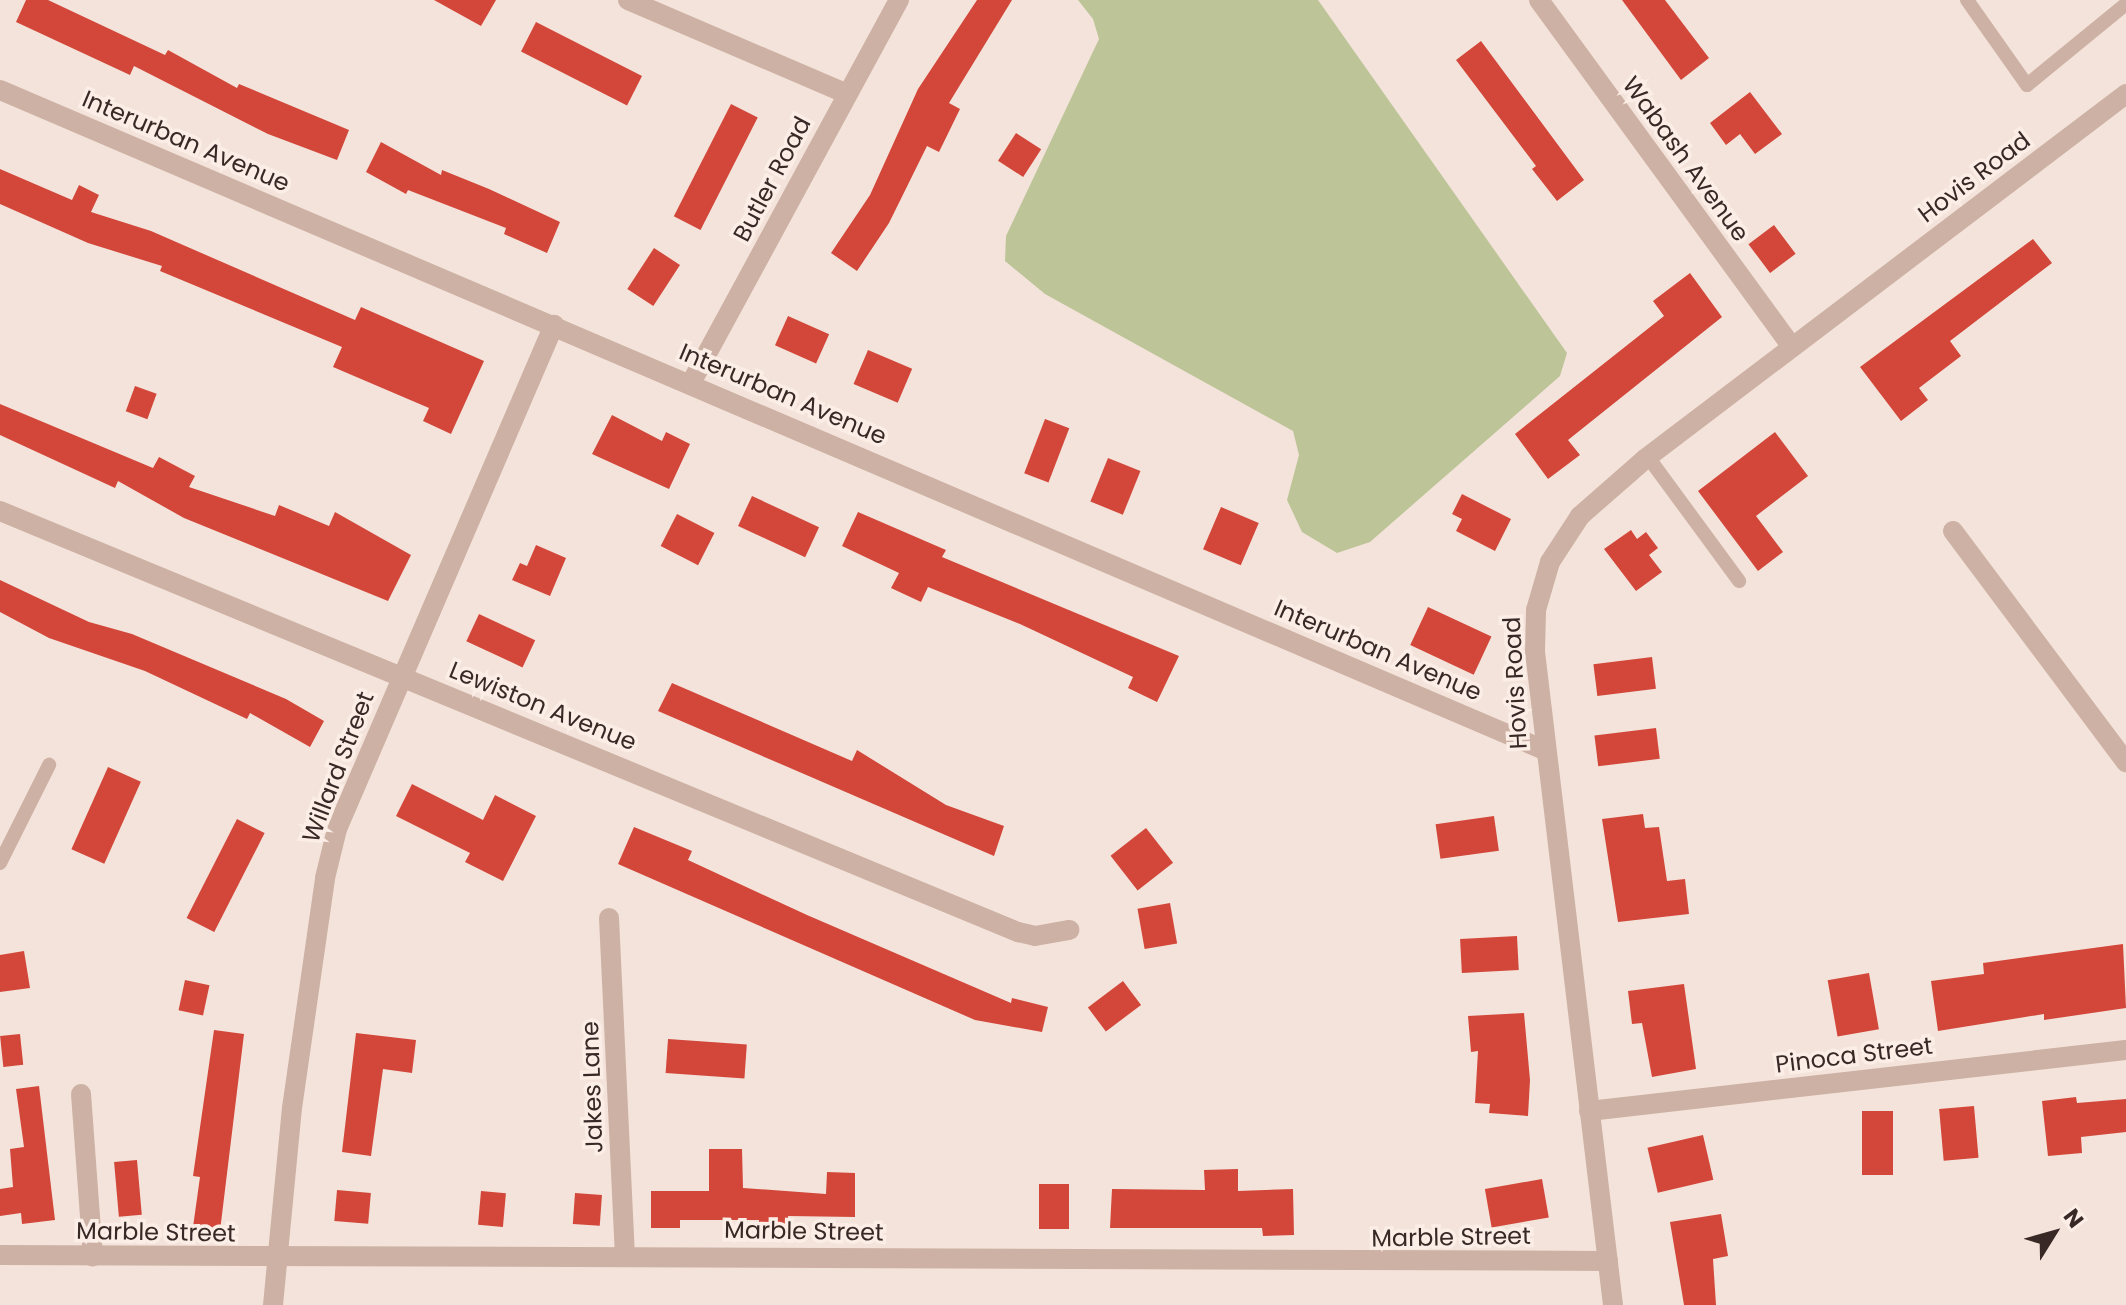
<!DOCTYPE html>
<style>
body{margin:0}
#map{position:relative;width:2126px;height:1305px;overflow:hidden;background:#f4e3da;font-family:Poppins,sans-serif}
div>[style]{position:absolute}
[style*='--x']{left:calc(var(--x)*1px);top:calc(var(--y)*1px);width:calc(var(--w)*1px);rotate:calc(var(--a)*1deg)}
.green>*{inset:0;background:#bdc598}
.building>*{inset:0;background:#d2473a;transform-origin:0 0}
.service>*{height:14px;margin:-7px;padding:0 7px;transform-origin:7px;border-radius:7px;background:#cdb1a4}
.minor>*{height:20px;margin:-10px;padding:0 10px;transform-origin:10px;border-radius:10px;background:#cdb1a4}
.tertiary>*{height:20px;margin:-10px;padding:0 10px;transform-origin:10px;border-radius:10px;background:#cdb1a4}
span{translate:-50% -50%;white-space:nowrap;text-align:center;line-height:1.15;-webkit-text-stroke:7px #fbeee6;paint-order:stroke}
.street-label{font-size:24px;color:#382927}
.north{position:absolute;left:2014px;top:1193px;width:80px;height:80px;-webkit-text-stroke:6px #fbeee6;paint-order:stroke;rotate:53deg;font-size:22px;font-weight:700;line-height:32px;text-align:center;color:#382927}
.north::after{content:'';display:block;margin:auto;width:28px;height:36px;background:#382927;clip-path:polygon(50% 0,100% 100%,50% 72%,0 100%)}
</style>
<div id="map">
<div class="green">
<div style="clip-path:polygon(1078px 0,1318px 0,1567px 353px,1560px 376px,1370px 542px,1337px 553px,1302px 532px,1287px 500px,1299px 455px,1293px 431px,1045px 294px,1005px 261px,1006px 236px,1099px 39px,1093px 19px)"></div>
</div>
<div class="building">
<div style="clip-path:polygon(26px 0,48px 0,165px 55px,168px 50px,237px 88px,239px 84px,349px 130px,337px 160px,268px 134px,134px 66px,130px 75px,16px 22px)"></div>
<div style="clip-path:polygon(434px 0,496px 0,481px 26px)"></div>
<div style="clip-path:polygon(977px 0,1012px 0,949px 103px,960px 109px,939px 152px,927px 146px,889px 223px,857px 271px,831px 253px,870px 195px,918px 89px)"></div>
<div style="clip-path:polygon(1622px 0,1665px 0,1709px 58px,1681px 80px)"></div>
<div style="left:536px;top:22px;width:119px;height:33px;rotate:27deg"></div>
<div style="clip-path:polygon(1481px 41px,1584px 180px,1557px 201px,1532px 169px,1536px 166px,1456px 60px)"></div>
<div style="clip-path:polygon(1750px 92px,1782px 134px,1755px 154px,1740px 134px,1726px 145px,1710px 123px)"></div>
<div style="left:731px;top:104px;width:30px;height:126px;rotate:27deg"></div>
<div style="left:1016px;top:133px;width:30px;height:33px;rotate:33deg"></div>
<div style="clip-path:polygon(381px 142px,441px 175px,442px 170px,489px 189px,560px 222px,547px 253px,504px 234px,506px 228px,408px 190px,406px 194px,366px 172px)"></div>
<div style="clip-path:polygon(0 169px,72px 200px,79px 185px,99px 195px,91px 212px,151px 231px,355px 320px,361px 307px,484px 361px,451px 434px,423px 421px,429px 408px,333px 367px,342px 347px,160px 271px,162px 266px,88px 243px,0 204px)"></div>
<div style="left:1774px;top:225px;width:36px;height:32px;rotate:53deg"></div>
<div style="clip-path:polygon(2033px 239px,2052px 263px,1950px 341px,1961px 356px,1919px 388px,1928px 400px,1901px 421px,1860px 367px)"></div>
<div style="left:654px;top:248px;width:31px;height:49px;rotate:33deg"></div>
<div style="clip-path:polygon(1690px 273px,1722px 317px,1568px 440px,1580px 455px,1548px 479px,1515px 434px,1664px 316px,1653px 301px)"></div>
<div style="left:788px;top:316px;width:45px;height:32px;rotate:24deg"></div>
<div style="left:868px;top:350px;width:48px;height:37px;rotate:23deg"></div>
<div style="left:135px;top:386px;width:23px;height:27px;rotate:20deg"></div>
<div style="clip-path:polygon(0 404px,153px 468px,159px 457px,195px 476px,189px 487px,275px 516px,279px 505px,329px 526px,335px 512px,411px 555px,388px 601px,184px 518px,118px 481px,115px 488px,0 435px)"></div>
<div style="clip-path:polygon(612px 415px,662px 441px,666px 432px,690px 444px,669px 489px,592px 454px)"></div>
<div style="left:1045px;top:419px;width:26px;height:58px;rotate:21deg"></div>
<div style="clip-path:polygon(1775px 432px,1808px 476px,1756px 516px,1783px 552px,1758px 571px,1698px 491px)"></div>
<div style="left:1108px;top:458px;width:35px;height:47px;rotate:22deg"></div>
<div style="clip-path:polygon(1462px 494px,1511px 519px,1495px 551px,1456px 531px,1462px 519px,1452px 514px)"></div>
<div style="left:752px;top:496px;width:74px;height:33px;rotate:25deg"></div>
<div style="left:1221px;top:507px;width:41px;height:46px;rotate:23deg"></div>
<div style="clip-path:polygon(858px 512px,946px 550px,942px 557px,1179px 656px,1157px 702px,1128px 688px,1133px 677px,1020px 624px,928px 587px,921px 602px,891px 588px,899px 573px,842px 546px)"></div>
<div style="left:677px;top:514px;width:42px;height:36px;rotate:27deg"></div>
<div style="clip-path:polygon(1631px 530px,1637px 539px,1646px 532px,1658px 548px,1649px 555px,1662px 572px,1636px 591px,1604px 549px)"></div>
<div style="clip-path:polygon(536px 545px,566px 558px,550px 596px,512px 580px,520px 563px,527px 566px)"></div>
<div style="clip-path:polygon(0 580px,89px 622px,132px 634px,286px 699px,324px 721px,310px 747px,250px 713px,247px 719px,145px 671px,49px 638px,0 612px)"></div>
<div style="left:1428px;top:607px;width:70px;height:42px;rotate:25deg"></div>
<div style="left:479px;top:614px;width:62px;height:30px;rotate:25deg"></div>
<div style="left:1652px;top:657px;width:32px;height:59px;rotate:83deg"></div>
<div style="clip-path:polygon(672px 683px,852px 761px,857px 750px,946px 805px,1004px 826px,994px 856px,658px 711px)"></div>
<div style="left:1656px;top:728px;width:31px;height:62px;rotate:83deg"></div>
<div style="left:108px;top:767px;width:36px;height:90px;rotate:24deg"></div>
<div style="clip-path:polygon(412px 784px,483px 820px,495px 795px,536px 816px,503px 881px,465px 862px,470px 853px,396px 816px)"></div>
<div style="clip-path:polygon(1643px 814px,1645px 828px,1659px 827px,1667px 881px,1685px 879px,1689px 914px,1618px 922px,1602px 819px)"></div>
<div style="left:1494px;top:816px;width:35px;height:59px;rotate:82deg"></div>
<div style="left:237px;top:819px;width:31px;height:111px;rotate:27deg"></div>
<div style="clip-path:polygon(634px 827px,692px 851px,688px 860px,807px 915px,1011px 1003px,1012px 998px,1048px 1007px,1042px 1032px,975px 1020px,618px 864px)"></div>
<div style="left:1146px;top:828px;width:44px;height:45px;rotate:52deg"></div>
<div style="left:1170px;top:903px;width:41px;height:33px;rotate:80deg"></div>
<div style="left:1517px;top:936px;width:34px;height:57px;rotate:87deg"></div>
<div style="clip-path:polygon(2123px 944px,2126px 1008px,2044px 1020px,2044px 1014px,1938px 1031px,1931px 981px,1984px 974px,1983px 963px)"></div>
<div style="clip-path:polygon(24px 951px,30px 988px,0 992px,0 955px)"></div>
<div style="left:1869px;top:973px;width:57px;height:42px;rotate:80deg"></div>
<div style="left:185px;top:980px;width:25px;height:31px;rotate:12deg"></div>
<div style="left:1123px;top:981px;width:30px;height:44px;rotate:53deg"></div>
<div style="clip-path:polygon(1684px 984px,1696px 1069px,1652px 1077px,1642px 1023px,1632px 1024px,1628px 991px)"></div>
<div style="clip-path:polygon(1524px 1013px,1530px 1080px,1528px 1116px,1489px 1113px,1490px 1104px,1475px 1103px,1478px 1051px,1471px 1052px,1468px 1016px)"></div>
<div style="clip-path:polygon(214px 1030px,244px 1034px,220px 1231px,193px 1227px,200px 1177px,193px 1176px)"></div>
<div style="clip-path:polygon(356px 1033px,416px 1040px,412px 1073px,383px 1069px,371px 1156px,342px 1152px)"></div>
<div style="left:20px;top:1034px;width:31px;height:20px;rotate:84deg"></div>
<div style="left:668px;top:1039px;width:79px;height:34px;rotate:4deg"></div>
<div style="clip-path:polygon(39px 1086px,55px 1220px,22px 1224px,21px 1213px,0 1216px,0 1189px,13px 1187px,10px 1149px,24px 1147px,16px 1089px)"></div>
<div style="clip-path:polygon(2076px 1097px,2077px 1103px,2126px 1099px,2126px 1132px,2081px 1137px,2082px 1153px,2048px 1156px,2042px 1101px)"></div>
<div style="left:1974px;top:1106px;width:52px;height:35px;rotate:85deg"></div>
<div style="left:1862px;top:1111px;width:31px;height:64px"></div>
<div style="left:1703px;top:1135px;width:46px;height:57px;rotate:77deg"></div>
<div style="clip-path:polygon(709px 1149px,742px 1149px,743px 1188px,826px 1194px,827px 1172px,855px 1173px,855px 1217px,788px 1216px,789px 1228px,759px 1229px,759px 1220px,680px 1220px,680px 1228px,651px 1228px,651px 1191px,709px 1191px)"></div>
<div style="left:137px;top:1160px;width:55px;height:23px;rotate:85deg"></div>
<div style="clip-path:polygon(1238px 1169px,1238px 1191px,1293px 1189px,1294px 1235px,1263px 1236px,1262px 1228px,1110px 1228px,1112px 1189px,1205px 1190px,1204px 1170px)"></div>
<div style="left:1542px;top:1179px;width:39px;height:58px;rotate:80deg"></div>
<div style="left:1039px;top:1184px;width:30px;height:45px"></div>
<div style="left:337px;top:1190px;width:34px;height:31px;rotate:5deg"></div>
<div style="left:481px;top:1191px;width:25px;height:34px;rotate:5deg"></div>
<div style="left:575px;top:1193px;width:27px;height:31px;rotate:4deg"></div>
<div style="clip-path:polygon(1721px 1214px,1728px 1256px,1713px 1259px,1716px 1305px,1684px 1305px,1670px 1222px)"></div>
</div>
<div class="service">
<div style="--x:1967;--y:0;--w:104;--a:54.8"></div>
<div style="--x:2027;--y:85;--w:128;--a:-39.3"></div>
<div style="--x:1648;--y:457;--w:154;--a:53.7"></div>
<div style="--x:0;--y:863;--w:110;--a:-63.4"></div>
</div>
<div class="minor">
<div style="--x:628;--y:0;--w:238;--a:23.2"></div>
<div style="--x:1539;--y:0;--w:429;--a:53.9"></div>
<div style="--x:0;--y:90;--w:1679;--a:23.14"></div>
<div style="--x:691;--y:383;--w:436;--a:-61.5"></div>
<div style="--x:0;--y:511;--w:1102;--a:22.47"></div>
<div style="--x:1018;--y:932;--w:17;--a:13"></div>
<div style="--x:1035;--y:936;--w:35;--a:-10"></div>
<div style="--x:1953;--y:531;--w:289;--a:53.2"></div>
<div style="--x:609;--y:918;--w:336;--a:87.3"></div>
<div style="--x:81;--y:1094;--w:163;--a:85.8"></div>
<div style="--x:1589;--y:1111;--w:540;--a:-6.48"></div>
<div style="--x:0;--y:1255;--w:1608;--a:0.21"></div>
<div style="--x:273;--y:1305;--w:198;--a:-84.5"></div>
<div style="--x:292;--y:1108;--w:232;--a:-81.8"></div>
<div style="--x:325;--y:878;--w:50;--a:-76.2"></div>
<div style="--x:337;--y:829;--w:549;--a:-66.71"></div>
</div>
<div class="tertiary">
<div style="--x:1613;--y:1305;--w:658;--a:-96.81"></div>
<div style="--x:1535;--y:652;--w:42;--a:-88.6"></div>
<div style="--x:1536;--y:610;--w:50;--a:-73.7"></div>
<div style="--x:1550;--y:562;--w:55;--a:-56.9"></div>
<div style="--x:1580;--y:516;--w:86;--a:-41.2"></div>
<div style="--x:1645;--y:459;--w:604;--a:-37.19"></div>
</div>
<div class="street-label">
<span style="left:186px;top:141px;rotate:23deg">Interurban Avenue</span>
<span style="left:1686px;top:159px;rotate:54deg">Wabash Avenue</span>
<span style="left:1974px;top:177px;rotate:-37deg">Hovis Road</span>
<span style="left:772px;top:179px;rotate:-62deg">Butler Road</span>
<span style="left:783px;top:394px;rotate:23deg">Interurban Avenue</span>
<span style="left:1378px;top:650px;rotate:23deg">Interurban Avenue</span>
<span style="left:1515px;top:683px;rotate:-93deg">Hovis Road</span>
<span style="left:543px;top:706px;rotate:22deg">Lewiston Avenue</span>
<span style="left:338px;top:767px;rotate:-69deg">Willard Street</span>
<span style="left:1854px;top:1055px;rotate:-7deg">Pinoca Street</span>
<span style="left:592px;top:1087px;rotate:-92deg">Jakes Lane</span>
<span style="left:804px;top:1231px;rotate:1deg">Marble Street</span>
<span style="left:156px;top:1232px;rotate:1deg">Marble Street</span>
<span style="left:1451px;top:1237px;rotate:-1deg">Marble Street</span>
</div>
<div class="north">N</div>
</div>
